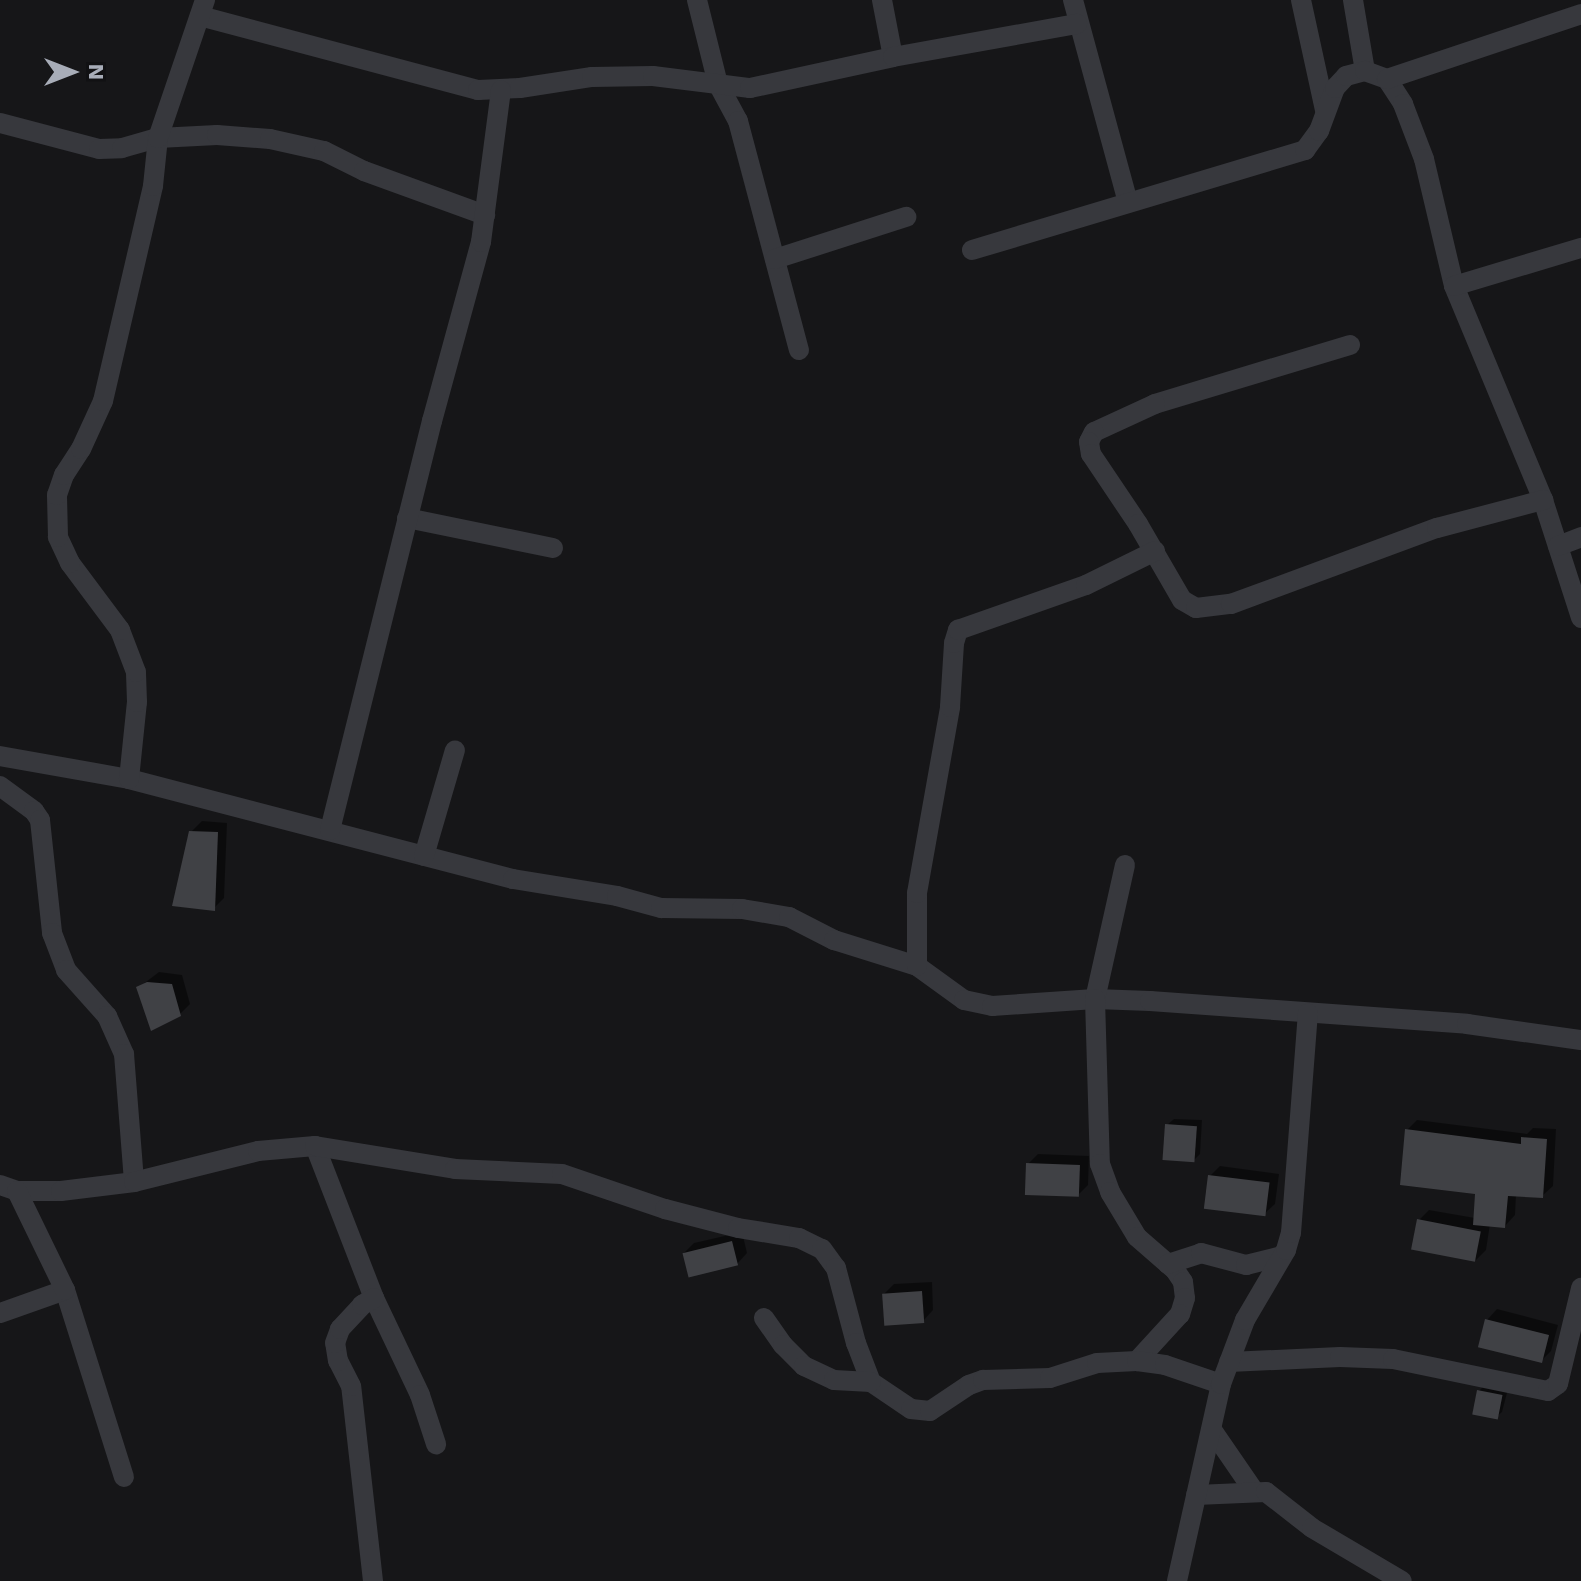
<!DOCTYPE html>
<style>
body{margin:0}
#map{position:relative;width:1581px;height:1581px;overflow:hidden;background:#161618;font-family:"Work Sans",sans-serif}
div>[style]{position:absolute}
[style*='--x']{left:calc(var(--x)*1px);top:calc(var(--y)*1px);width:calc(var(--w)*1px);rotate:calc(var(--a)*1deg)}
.shadow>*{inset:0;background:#0007}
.building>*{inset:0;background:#404145;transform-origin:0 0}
.minor>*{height:20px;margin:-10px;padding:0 10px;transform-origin:10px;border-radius:10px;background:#37383d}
span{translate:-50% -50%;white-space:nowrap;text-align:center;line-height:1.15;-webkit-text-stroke:6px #111113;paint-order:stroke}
.north{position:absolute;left:32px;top:32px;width:80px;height:80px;-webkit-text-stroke:6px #111113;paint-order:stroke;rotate:90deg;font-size:22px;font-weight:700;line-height:32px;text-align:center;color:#a8adb8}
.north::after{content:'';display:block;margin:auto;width:28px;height:36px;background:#a8adb8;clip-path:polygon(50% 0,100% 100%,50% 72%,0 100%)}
</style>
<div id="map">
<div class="shadow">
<div style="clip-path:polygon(202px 821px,227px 823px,224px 898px,214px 908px,191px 832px)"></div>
<div style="clip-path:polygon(159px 972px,182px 975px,190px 1004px,180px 1014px,138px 988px)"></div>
<div style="clip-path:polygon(1174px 1119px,1202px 1120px,1200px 1154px,1194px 1160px,1167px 1125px)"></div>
<div style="clip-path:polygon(1417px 1120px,1527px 1134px,1533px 1128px,1556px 1129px,1553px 1186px,1542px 1196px,1516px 1195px,1515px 1215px,1505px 1226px,1490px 1224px,1486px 1250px,1476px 1260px,1419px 1220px,1429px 1210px,1475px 1218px,1477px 1192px,1407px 1130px)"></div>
<div style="clip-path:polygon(1038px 1154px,1089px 1156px,1088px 1185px,1078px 1195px,1028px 1164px)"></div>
<div style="clip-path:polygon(1220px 1166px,1279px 1174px,1275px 1204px,1264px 1214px,1210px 1176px)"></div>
<div style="clip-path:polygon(742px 1232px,747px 1253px,737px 1264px,684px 1253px,694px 1243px)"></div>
<div style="clip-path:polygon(932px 1282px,933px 1310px,923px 1321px,884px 1294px,894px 1284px)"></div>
<div style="clip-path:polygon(1497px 1309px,1558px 1325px,1551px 1351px,1541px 1361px,1487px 1320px)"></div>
<div style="clip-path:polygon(1486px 1384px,1508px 1389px,1502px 1412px,1495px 1418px,1479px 1391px)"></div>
</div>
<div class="building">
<div style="clip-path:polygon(189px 831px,218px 832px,215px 911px,172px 906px)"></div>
<div style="clip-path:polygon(147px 982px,172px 984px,181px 1016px,151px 1031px,136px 987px)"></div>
<div style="left:1165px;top:1124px;width:32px;height:36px;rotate:4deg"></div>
<div style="clip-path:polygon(1405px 1129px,1521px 1144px,1521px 1137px,1547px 1139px,1543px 1198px,1508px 1196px,1505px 1228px,1473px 1225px,1475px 1194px,1400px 1185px)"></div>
<div style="left:1026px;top:1163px;width:54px;height:32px;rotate:2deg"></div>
<div style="left:1208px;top:1175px;width:62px;height:34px;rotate:7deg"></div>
<div style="left:1417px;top:1219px;width:65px;height:31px;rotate:11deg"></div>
<div style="left:732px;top:1241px;width:25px;height:51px;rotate:76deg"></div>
<div style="left:922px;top:1291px;width:32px;height:40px;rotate:86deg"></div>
<div style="left:1485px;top:1319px;width:66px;height:29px;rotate:14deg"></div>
<div style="left:1477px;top:1390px;width:26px;height:25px;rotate:11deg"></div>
</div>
<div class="minor">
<div style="--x:697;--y:0;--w:87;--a:76"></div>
<div style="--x:718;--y:84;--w:42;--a:61.6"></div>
<div style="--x:738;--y:121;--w:237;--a:75.1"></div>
<div style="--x:882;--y:0;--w:58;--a:79.1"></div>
<div style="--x:1073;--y:0;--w:210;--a:74.8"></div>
<div style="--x:1301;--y:0;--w:113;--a:77.7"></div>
<div style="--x:1353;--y:0;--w:72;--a:80.4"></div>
<div style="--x:200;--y:16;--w:288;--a:14.9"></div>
<div style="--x:478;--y:90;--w:42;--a:-2.7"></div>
<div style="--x:520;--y:88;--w:73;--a:-8.7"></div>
<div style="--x:592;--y:77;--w:61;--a:-0.9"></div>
<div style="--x:653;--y:76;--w:98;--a:7.1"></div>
<div style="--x:750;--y:88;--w:146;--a:-12.2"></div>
<div style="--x:893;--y:57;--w:187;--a:-10.2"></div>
<div style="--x:1387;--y:79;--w:30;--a:57"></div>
<div style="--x:1403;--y:104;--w:59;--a:69.1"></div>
<div style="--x:1424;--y:159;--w:130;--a:76.7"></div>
<div style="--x:1454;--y:286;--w:232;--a:67.4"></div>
<div style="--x:1543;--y:500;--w:124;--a:72.1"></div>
<div style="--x:0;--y:123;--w:102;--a:14.7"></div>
<div style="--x:99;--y:149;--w:23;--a:-2"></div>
<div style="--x:122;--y:148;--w:37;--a:-16"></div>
<div style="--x:158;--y:138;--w:59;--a:-2.9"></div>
<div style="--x:217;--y:135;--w:53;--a:4.3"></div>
<div style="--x:270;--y:139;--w:55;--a:12.5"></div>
<div style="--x:324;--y:151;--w:45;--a:26.6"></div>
<div style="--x:364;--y:171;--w:129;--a:20"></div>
<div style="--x:972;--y:250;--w:348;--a:-16.7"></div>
<div style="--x:1305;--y:150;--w:24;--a:-54"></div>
<div style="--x:1319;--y:131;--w:46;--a:-69.6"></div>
<div style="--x:1335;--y:88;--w:16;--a:-47"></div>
<div style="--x:1346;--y:76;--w:20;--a:-15"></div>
<div style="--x:1365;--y:71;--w:23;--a:20"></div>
<div style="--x:1387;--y:79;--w:205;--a:-18.5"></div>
<div style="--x:775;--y:259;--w:138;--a:-17.8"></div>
<div style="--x:1454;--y:286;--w:133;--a:-16.7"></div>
<div style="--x:1350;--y:345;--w:204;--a:163.2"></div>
<div style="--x:1155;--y:404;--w:67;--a:155.3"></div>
<div style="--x:1094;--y:432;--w:11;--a:117"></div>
<div style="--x:1089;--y:442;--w:12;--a:81"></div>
<div style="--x:1091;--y:454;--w:84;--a:56.1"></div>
<div style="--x:1138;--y:524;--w:88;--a:59.9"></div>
<div style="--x:1182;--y:600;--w:16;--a:30"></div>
<div style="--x:1196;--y:608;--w:35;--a:-7"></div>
<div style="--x:1231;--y:604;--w:220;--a:-20.3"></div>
<div style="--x:1437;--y:528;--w:110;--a:-14.8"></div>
<div style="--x:407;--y:518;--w:149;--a:11.6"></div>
<div style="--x:1558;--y:546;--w:25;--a:-21"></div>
<div style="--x:0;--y:756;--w:131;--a:10.1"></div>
<div style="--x:129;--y:779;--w:397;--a:14.6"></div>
<div style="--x:513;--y:879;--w:105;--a:9.3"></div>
<div style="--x:617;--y:896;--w:46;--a:15.3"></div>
<div style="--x:661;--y:908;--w:81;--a:0.7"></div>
<div style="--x:742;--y:909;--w:48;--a:9.7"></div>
<div style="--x:789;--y:917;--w:51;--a:27.1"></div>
<div style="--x:834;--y:940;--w:87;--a:17.4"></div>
<div style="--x:917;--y:966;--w:58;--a:35.9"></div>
<div style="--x:964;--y:1000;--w:29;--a:12"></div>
<div style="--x:992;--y:1006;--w:103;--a:-3.9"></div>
<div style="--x:1095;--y:999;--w:55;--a:2.1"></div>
<div style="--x:1150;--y:1001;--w:318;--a:4.1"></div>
<div style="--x:1467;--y:1024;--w:115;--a:8"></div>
<div style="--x:129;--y:779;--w:77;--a:-84.1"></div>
<div style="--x:137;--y:702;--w:30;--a:-92"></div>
<div style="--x:136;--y:672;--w:45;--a:-110.9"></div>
<div style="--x:120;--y:630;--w:84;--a:-126.7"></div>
<div style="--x:70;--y:563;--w:29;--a:-115"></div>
<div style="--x:58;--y:537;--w:42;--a:-91.4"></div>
<div style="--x:57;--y:495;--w:21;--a:-71"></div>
<div style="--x:64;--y:475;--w:31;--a:-57"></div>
<div style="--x:81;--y:449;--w:53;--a:-65.4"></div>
<div style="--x:103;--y:401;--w:221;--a:-76.9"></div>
<div style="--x:153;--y:186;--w:48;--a:-84.1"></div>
<div style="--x:158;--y:138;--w:146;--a:-71.2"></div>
<div style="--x:0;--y:786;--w:42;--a:36.3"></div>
<div style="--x:34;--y:811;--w:11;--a:56"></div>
<div style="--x:40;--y:820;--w:114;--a:83.9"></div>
<div style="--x:52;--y:933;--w:40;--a:69"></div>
<div style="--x:66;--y:970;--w:62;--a:48.3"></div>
<div style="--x:107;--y:1016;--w:42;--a:65.9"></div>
<div style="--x:124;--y:1054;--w:128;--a:85.5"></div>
<div style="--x:330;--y:830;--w:422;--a:-76"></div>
<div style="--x:432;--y:421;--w:186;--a:-74.7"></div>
<div style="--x:481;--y:242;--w:153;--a:-82.5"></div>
<div style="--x:424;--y:856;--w:110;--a:-73.7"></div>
<div style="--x:1125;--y:865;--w:137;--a:102.6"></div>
<div style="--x:1095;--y:999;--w:165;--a:88.3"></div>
<div style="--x:1100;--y:1164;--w:30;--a:70"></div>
<div style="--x:1110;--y:1192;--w:52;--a:59"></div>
<div style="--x:1137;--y:1237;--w:50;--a:41"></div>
<div style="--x:1175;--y:1270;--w:14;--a:56"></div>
<div style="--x:1183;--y:1282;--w:16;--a:83"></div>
<div style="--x:1185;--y:1298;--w:17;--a:107"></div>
<div style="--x:1180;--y:1314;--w:64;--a:132.5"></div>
<div style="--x:917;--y:966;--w:73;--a:-90"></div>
<div style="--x:917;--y:893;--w:189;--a:-79.9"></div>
<div style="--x:950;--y:707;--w:64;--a:-86.4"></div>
<div style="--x:954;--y:643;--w:14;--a:-73"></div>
<div style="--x:958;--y:630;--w:136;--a:-19.4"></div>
<div style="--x:1086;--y:585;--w:77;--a:-26.2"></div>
<div style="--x:315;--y:1146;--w:163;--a:68.8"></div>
<div style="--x:374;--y:1298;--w:107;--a:64.6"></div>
<div style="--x:420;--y:1395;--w:52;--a:71.9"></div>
<div style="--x:0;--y:1185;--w:18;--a:19"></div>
<div style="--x:17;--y:1191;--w:44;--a:0"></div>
<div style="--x:61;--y:1191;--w:74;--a:-7"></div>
<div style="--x:134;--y:1182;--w:128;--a:-14"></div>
<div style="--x:258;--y:1151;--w:57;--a:-5"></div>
<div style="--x:315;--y:1146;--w:142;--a:9.3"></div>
<div style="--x:455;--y:1169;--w:107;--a:2.7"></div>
<div style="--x:562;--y:1174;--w:109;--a:18.8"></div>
<div style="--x:665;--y:1209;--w:75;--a:14.6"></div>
<div style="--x:738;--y:1228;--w:62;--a:9.3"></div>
<div style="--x:799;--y:1238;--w:25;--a:26"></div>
<div style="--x:822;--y:1249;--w:24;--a:54"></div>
<div style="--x:836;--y:1268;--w:78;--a:75.1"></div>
<div style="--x:856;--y:1343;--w:42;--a:69"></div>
<div style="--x:871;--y:1382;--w:48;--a:34"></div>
<div style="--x:911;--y:1409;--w:19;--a:6"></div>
<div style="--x:930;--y:1411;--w:47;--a:-33.7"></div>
<div style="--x:969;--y:1385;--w:15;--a:-20"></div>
<div style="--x:983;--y:1380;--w:67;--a:-1.7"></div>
<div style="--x:1050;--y:1378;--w:49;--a:-17.7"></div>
<div style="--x:1097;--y:1363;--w:40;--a:-2.9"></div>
<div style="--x:1137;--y:1361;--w:28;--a:8"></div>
<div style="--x:1165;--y:1365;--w:59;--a:18.7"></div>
<div style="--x:1168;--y:1264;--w:35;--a:-18"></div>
<div style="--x:1201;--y:1253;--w:47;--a:14.9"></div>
<div style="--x:1246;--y:1265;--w:37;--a:-14"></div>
<div style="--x:65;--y:1290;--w:196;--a:72.5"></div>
<div style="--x:0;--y:1313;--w:69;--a:-19.5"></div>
<div style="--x:65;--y:1290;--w:110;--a:-115.9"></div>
<div style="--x:764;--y:1318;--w:33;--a:55"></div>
<div style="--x:783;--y:1345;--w:30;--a:45"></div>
<div style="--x:804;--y:1366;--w:33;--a:25"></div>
<div style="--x:834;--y:1380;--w:37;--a:3"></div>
<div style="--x:1229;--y:1362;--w:111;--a:-2.6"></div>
<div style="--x:1340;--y:1357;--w:53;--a:2.2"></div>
<div style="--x:1393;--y:1359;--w:158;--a:11.7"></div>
<div style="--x:1548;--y:1391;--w:12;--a:-35"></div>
<div style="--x:1558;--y:1384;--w:99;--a:-76.5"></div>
<div style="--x:1212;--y:1430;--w:74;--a:55.5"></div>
<div style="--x:1196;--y:1495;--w:70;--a:-2.5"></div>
<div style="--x:1266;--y:1492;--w:58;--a:38"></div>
<div style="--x:1312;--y:1528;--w:104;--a:30.5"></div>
<div style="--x:373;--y:1581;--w:196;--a:-96.4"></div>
<div style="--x:351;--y:1386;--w:28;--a:-117"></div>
<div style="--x:338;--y:1361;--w:18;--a:-99"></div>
<div style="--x:335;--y:1343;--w:15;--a:-70"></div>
<div style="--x:340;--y:1329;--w:33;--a:-47"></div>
<div style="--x:362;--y:1305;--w:14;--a:-30"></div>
<div style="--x:1177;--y:1581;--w:202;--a:-77.4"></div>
<div style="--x:1221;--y:1384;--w:68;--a:-69.4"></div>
<div style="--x:1245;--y:1320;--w:81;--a:-59.6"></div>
<div style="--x:1286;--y:1250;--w:18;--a:-74"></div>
<div style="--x:1291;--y:1233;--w:220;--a:-85.6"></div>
</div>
<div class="north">N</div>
</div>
